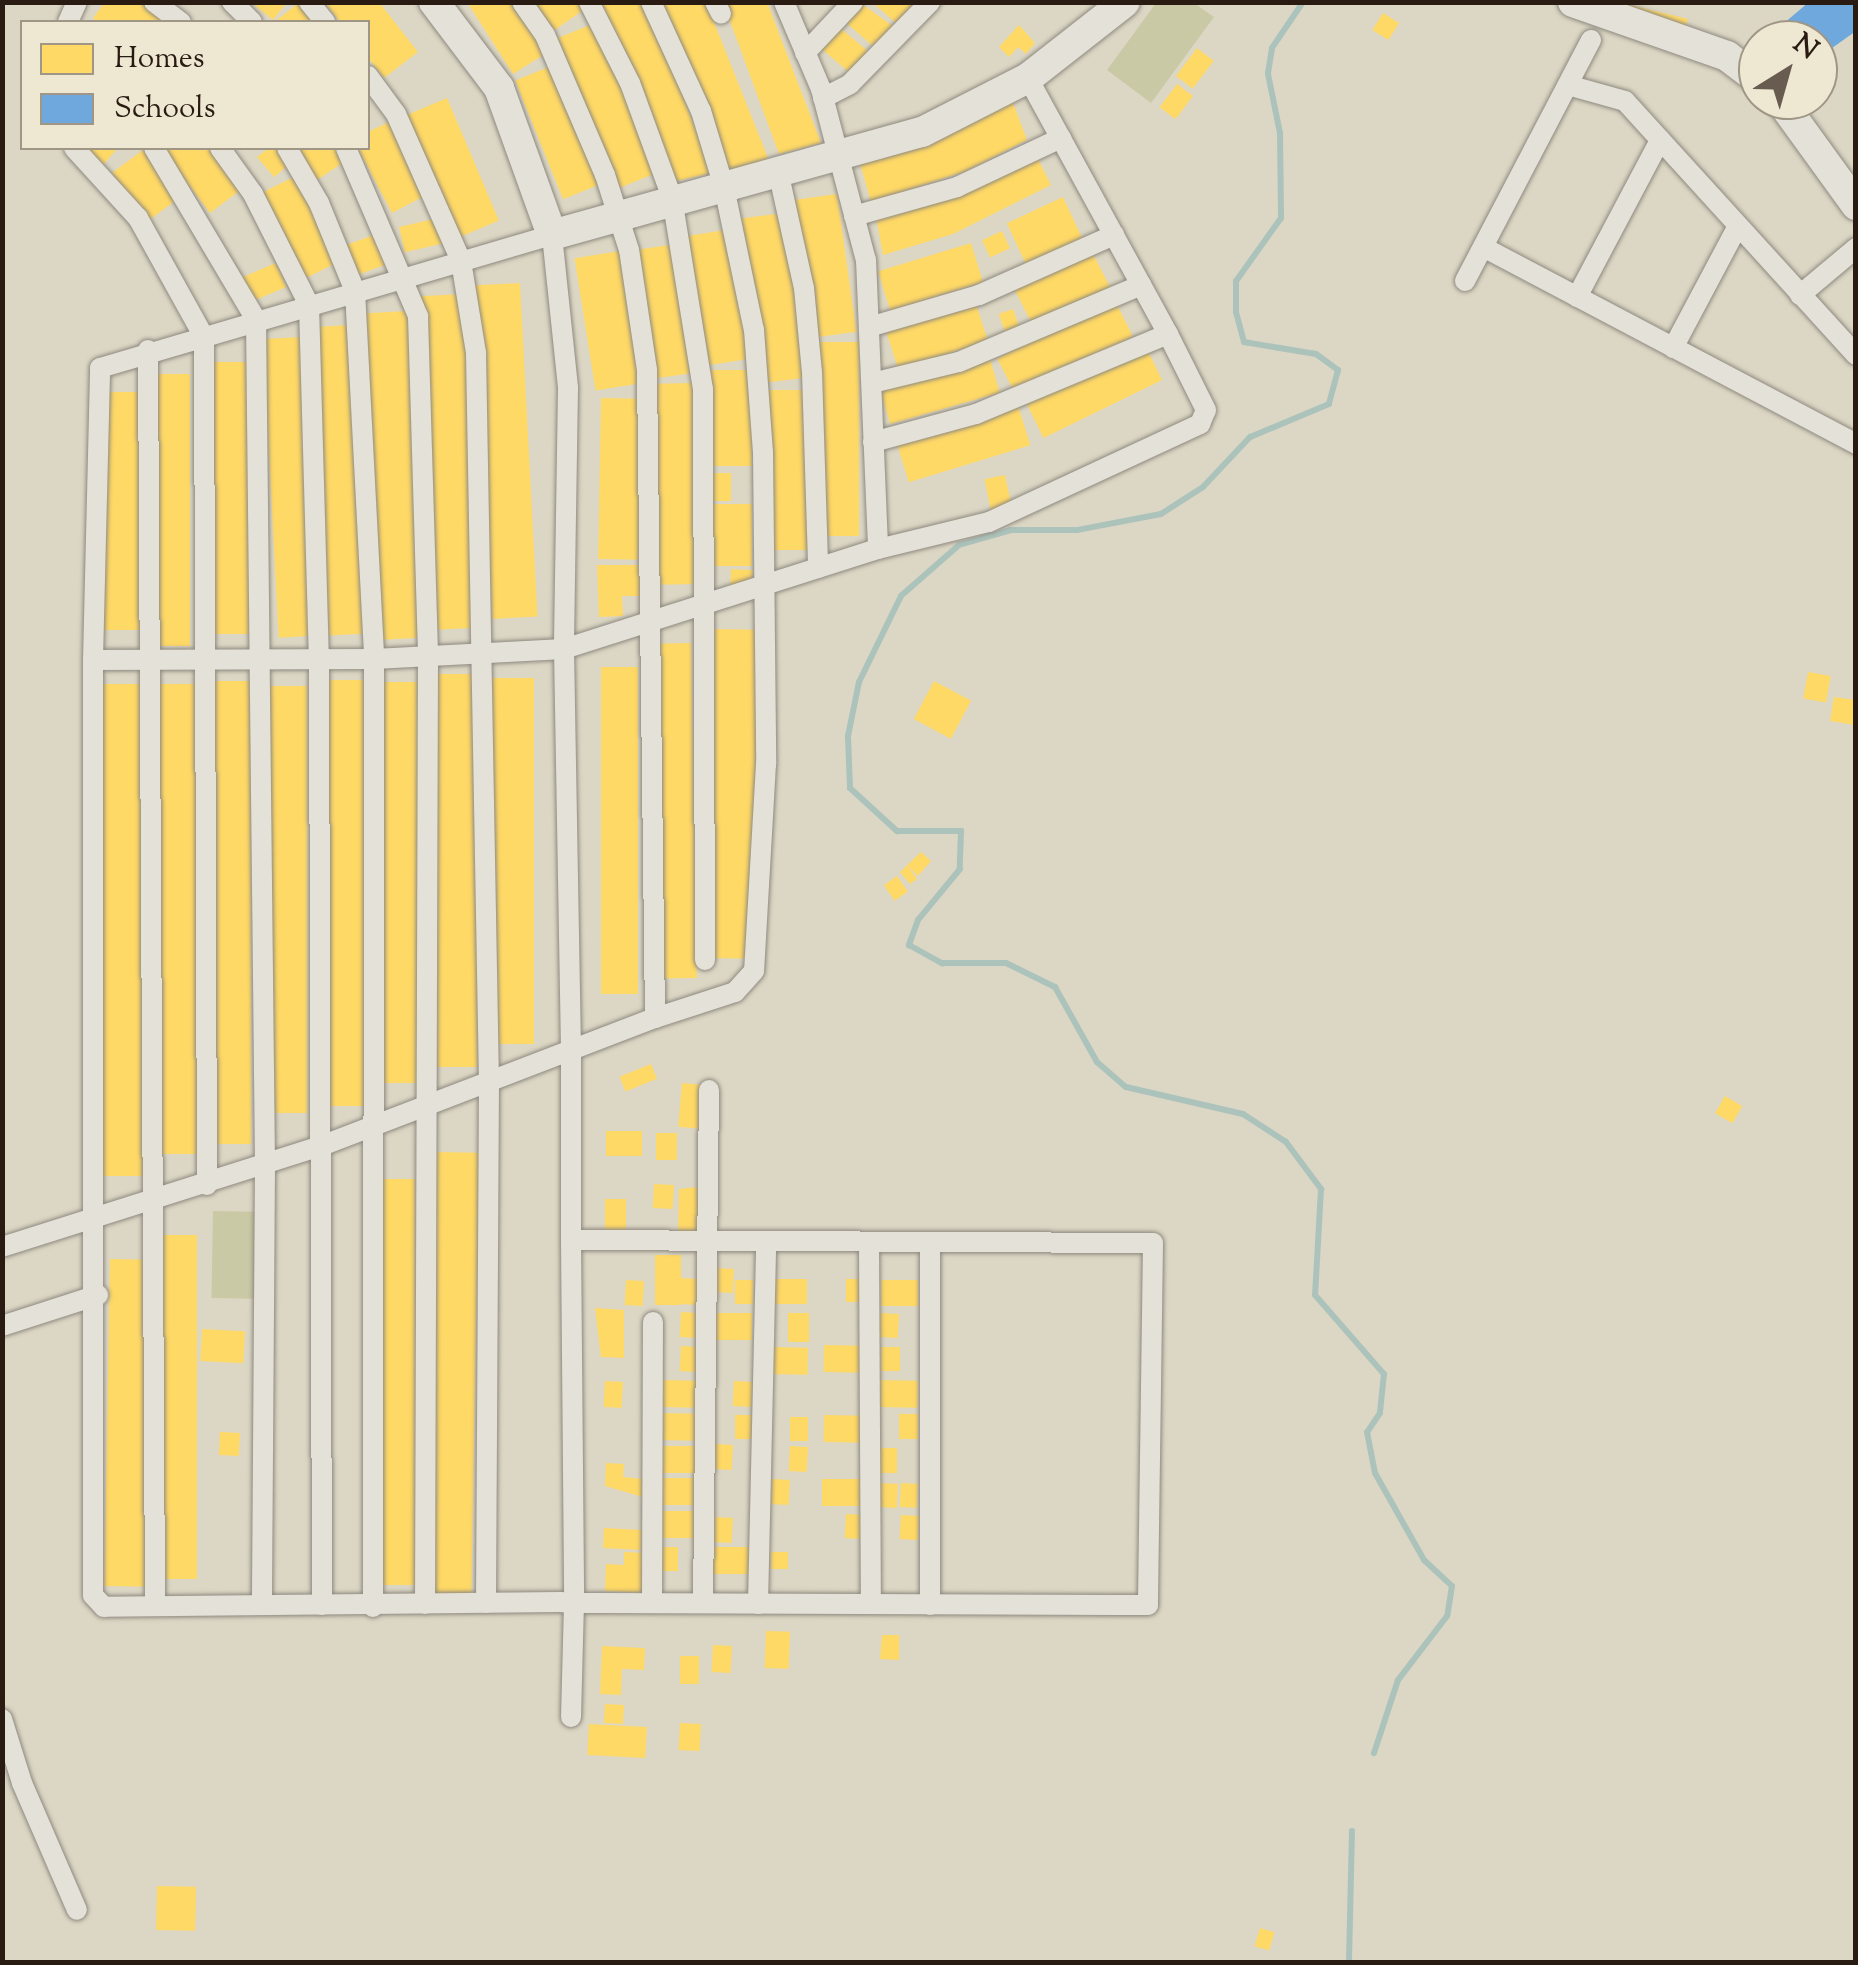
<!DOCTYPE html>
<style>
body{margin:0}
#map{position:relative;width:1858px;height:1965px;overflow:hidden;background:#dcd7c5;font-family:"Sorts Mill Goudy",serif}
div>[style]{position:absolute}
[style*='--x']{left:calc(var(--x)*1px);top:calc(var(--y)*1px);width:calc(var(--w)*1px);rotate:calc(var(--a)*1deg)}
.green>*{inset:0;background:#cac9a5;transform-origin:0 0}
.homes>*{inset:0;background:#ffd966;transform-origin:0 0}
.schools>*{inset:0;background:#6fa8dc}
.stream>*{height:6px;margin:-3px;padding:0 3px;transform-origin:3px;border-radius:3px;background:#acc3bc}
.roads{filter:drop-shadow(0 0 2px #8e897f) drop-shadow(0 0 2px #8e897f)}
.street>*{height:20px;margin:-10px;padding:0 10px;transform-origin:10px;border-radius:10px;background:#e4e1d9}
.secondary>*{height:30px;margin:-15px;padding:0 15px;transform-origin:15px;border-radius:15px;background:#e4e1d9}
span{translate:-50% -50%;white-space:nowrap;text-align:center;line-height:1.15;-webkit-text-stroke:10px #eee8d3;paint-order:stroke}
.frame{position:absolute;inset:0;border:5px solid #291a12;pointer-events:none}
.legend{position:absolute;left:20px;top:20px;width:350px;height:130px;box-sizing:border-box;background:#eee8d3;border:2px solid #9f9686;margin:0;padding:12px 18px;list-style:none;font-size:30px;color:#291a12}
.legend li{display:flex;align-items:center;gap:20px;height:50px}
.legend b{width:50px;border:2px solid #9f9686}
.north{position:absolute;left:1738px;top:20px;width:100px;height:100px;box-sizing:border-box;background:#eee8d3;border:2px solid #9f9686;border-radius:50%;rotate:37deg;font-size:28px;font-weight:700;line-height:40px;text-align:center;color:#291a12}
.north::after{content:'';display:block;margin:auto;width:35px;height:45px;background:#685c51;clip-path:polygon(50% 0,100% 100%,50% 72%,0 100%)}
</style>
<div id="map">
<div class="green">
<div style="clip-path:polygon(1156px 3px,1194px 3px,1214px 17px,1151px 103px,1107px 70px)"></div>
<div style="left:213px;top:1211px;width:43px;height:87px;rotate:1deg"></div>
</div>
<div class="homes">
<div style="clip-path:polygon(105px 2px,139px 2px,164px 22px,98px 22px,93px 18px)"></div>
<div style="clip-path:polygon(251px 2px,287px 2px,273px 20px)"></div>
<div style="clip-path:polygon(300px 2px,319px 22px,274px 22px)"></div>
<div style="clip-path:polygon(324px 2px,379px 2px,418px 52px,384px 78px,368px 58px,368px 22px,340px 22px)"></div>
<div style="clip-path:polygon(467px 2px,517px 2px,548px 52px,513px 74px)"></div>
<div style="clip-path:polygon(531px 2px,587px 2px,589px 6px,552px 32px)"></div>
<div style="clip-path:polygon(599px 2px,647px 2px,712px 173px,676px 181px)"></div>
<div style="clip-path:polygon(656px 2px,706px 2px,768px 158px,731px 174px)"></div>
<div style="clip-path:polygon(723px 2px,767px 2px,821px 143px,779px 154px)"></div>
<div style="clip-path:polygon(859px 2px,893px 26px,874px 47px,843px 20px)"></div>
<div style="clip-path:polygon(872px 2px,916px 2px,897px 24px)"></div>
<div style="clip-path:polygon(1618px 2px,1688px 19px,1682px 38px)"></div>
<div style="left:1383px;top:13px;width:19px;height:20px;rotate:32deg"></div>
<div style="left:595px;top:23px;width:162px;height:40px;rotate:68deg"></div>
<div style="clip-path:polygon(1019px 25px,1035px 43px,1026px 54px,1018px 47px,1009px 57px,999px 47px)"></div>
<div style="left:839px;top:27px;width:42px;height:28px;rotate:40deg"></div>
<div style="left:1197px;top:48px;width:21px;height:35px;rotate:37deg"></div>
<div style="left:556px;top:64px;width:128px;height:44px;rotate:68deg"></div>
<div style="left:1177px;top:84px;width:20px;height:29px;rotate:37deg"></div>
<div style="left:447px;top:98px;width:133px;height:43px;rotate:67deg"></div>
<div style="clip-path:polygon(1012px 100px,1027px 140px,966px 171px,871px 202px,860px 163px)"></div>
<div style="clip-path:polygon(391px 121px,428px 194px,392px 213px,358px 148px,368px 148px,368px 132px)"></div>
<div style="clip-path:polygon(81px 148px,118px 148px,102px 166px)"></div>
<div style="left:146px;top:148px;width:60px;height:42px;rotate:54deg"></div>
<div style="clip-path:polygon(161px 148px,210px 148px,242px 189px,210px 213px)"></div>
<div style="clip-path:polygon(269px 148px,279px 148px,292px 162px,274px 177px,257px 157px)"></div>
<div style="clip-path:polygon(295px 148px,343px 148px,350px 158px,317px 180px)"></div>
<div style="clip-path:polygon(1034px 151px,1051px 185px,953px 234px,883px 255px,876px 216px)"></div>
<div style="left:296px;top:176px;width:96px;height:40px;rotate:64deg"></div>
<div style="left:837px;top:194px;width:139px;height:42px;rotate:82deg"></div>
<div style="left:1063px;top:197px;width:47px;height:62px;rotate:65deg"></div>
<div style="left:785px;top:213px;width:166px;height:43px;rotate:83deg"></div>
<div style="left:438px;top:218px;width:26px;height:40px;rotate:77deg"></div>
<div style="left:731px;top:229px;width:131px;height:44px;rotate:81deg"></div>
<div style="left:1002px;top:231px;width:19px;height:22px;rotate:65deg"></div>
<div style="left:382px;top:232px;width:32px;height:41px;rotate:70deg"></div>
<div style="left:971px;top:243px;width:41px;height:97px;rotate:73deg"></div>
<div style="left:677px;top:244px;width:130px;height:41px;rotate:82deg"></div>
<div style="left:1090px;top:248px;width:45px;height:86px;rotate:63deg"></div>
<div style="left:620px;top:251px;width:134px;height:46px;rotate:81deg"></div>
<div style="left:276px;top:263px;width:26px;height:40px;rotate:67deg"></div>
<div style="left:520px;top:283px;width:334px;height:45px;rotate:87deg"></div>
<div style="left:463px;top:294px;width:334px;height:44px;rotate:87deg"></div>
<div style="left:974px;top:298px;width:45px;height:94px;rotate:72deg"></div>
<div style="left:1114px;top:299px;width:42px;height:131px;rotate:63deg"></div>
<div style="left:1013px;top:309px;width:18px;height:15px;rotate:71deg"></div>
<div style="left:408px;top:311px;width:327px;height:47px;rotate:87deg"></div>
<div style="left:352px;top:325px;width:309px;height:39px;rotate:87deg"></div>
<div style="left:302px;top:337px;width:299px;height:39px;rotate:87deg"></div>
<div style="left:818px;top:342px;width:41px;height:194px"></div>
<div style="left:1145px;top:345px;width:39px;height:132px;rotate:64deg"></div>
<div style="left:990px;top:359px;width:35px;height:114px;rotate:74deg"></div>
<div style="left:210px;top:362px;width:39px;height:272px"></div>
<div style="left:711px;top:370px;width:41px;height:96px"></div>
<div style="left:151px;top:374px;width:39px;height:272px"></div>
<div style="left:694px;top:383px;width:201px;height:41px;rotate:89deg"></div>
<div style="left:766px;top:390px;width:42px;height:160px"></div>
<div style="left:103px;top:392px;width:40px;height:238px"></div>
<div style="left:601px;top:398px;width:40px;height:161px;rotate:1deg"></div>
<div style="left:1018px;top:405px;width:42px;height:127px;rotate:73deg"></div>
<div style="left:713px;top:473px;width:18px;height:28px"></div>
<div style="left:1005px;top:475px;width:35px;height:21px;rotate:78deg"></div>
<div style="left:711px;top:504px;width:41px;height:62px"></div>
<div style="clip-path:polygon(597px 565px,643px 565px,643px 596px,622px 596px,623px 616px,599px 617px)"></div>
<div style="left:731px;top:569px;width:22px;height:18px;rotate:3deg"></div>
<div style="left:713px;top:629px;width:45px;height:329px;rotate:1deg"></div>
<div style="left:691px;top:643px;width:335px;height:36px;rotate:89deg"></div>
<div style="left:601px;top:667px;width:37px;height:327px"></div>
<div style="left:1808px;top:672px;width:23px;height:27px;rotate:10deg"></div>
<div style="left:435px;top:674px;width:42px;height:393px"></div>
<div style="left:488px;top:678px;width:46px;height:366px"></div>
<div style="left:327px;top:680px;width:41px;height:426px"></div>
<div style="left:214px;top:681px;width:37px;height:463px"></div>
<div style="left:934px;top:681px;width:42px;height:43px;rotate:28deg"></div>
<div style="left:379px;top:682px;width:38px;height:401px"></div>
<div style="left:100px;top:684px;width:44px;height:492px"></div>
<div style="left:158px;top:684px;width:42px;height:470px"></div>
<div style="left:267px;top:686px;width:40px;height:427px"></div>
<div style="clip-path:polygon(1834px 697px,1856px 700px,1855px 725px,1830px 721px)"></div>
<div style="clip-path:polygon(921px 852px,931px 861px,918px 876px,908px 866px,917px 879px,910px 884px,900px 872px)"></div>
<div style="left:897px;top:876px;width:19px;height:16px;rotate:55deg"></div>
<div style="left:651px;top:1064px;width:16px;height:34px;rotate:68deg"></div>
<div style="left:682px;top:1083px;width:22px;height:44px;rotate:5deg"></div>
<div style="left:1725px;top:1096px;width:20px;height:20px;rotate:30deg"></div>
<div style="left:606px;top:1131px;width:36px;height:25px"></div>
<div style="left:656px;top:1133px;width:21px;height:27px"></div>
<div style="left:435px;top:1152px;width:44px;height:443px;rotate:1deg"></div>
<div style="left:374px;top:1179px;width:41px;height:406px"></div>
<div style="left:654px;top:1184px;width:20px;height:24px;rotate:3deg"></div>
<div style="clip-path:polygon(697px 1187px,701px 1234px,678px 1236px,679px 1189px)"></div>
<div style="left:605px;top:1199px;width:21px;height:31px"></div>
<div style="left:157px;top:1235px;width:40px;height:344px"></div>
<div style="left:655px;top:1255px;width:26px;height:50px"></div>
<div style="left:110px;top:1259px;width:44px;height:327px;rotate:1deg"></div>
<div style="left:715px;top:1268px;width:19px;height:24px;rotate:3deg"></div>
<div style="left:681px;top:1278px;width:17px;height:26px;rotate:3deg"></div>
<div style="left:770px;top:1279px;width:37px;height:25px"></div>
<div style="left:846px;top:1279px;width:17px;height:23px"></div>
<div style="left:626px;top:1280px;width:18px;height:25px;rotate:3deg"></div>
<div style="left:735px;top:1280px;width:18px;height:24px"></div>
<div style="left:881px;top:1280px;width:37px;height:26px"></div>
<div style="clip-path:polygon(595px 1308px,624px 1310px,624px 1358px,601px 1357px)"></div>
<div style="left:681px;top:1312px;width:18px;height:25px;rotate:3deg"></div>
<div style="left:712px;top:1313px;width:40px;height:27px"></div>
<div style="left:788px;top:1313px;width:21px;height:29px"></div>
<div style="left:880px;top:1313px;width:19px;height:24px;rotate:3deg"></div>
<div style="left:202px;top:1329px;width:43px;height:32px;rotate:3deg"></div>
<div style="left:824px;top:1345px;width:41px;height:27px;rotate:1deg"></div>
<div style="left:681px;top:1346px;width:18px;height:25px;rotate:3deg"></div>
<div style="left:768px;top:1347px;width:40px;height:27px;rotate:1deg"></div>
<div style="left:881px;top:1347px;width:19px;height:24px"></div>
<div style="left:659px;top:1380px;width:40px;height:27px;rotate:1deg"></div>
<div style="left:877px;top:1380px;width:41px;height:27px;rotate:1deg"></div>
<div style="left:605px;top:1381px;width:18px;height:26px;rotate:3deg"></div>
<div style="left:734px;top:1381px;width:19px;height:25px;rotate:3deg"></div>
<div style="left:659px;top:1413px;width:41px;height:27px;rotate:1deg"></div>
<div style="left:918px;top:1414px;width:25px;height:19px;rotate:90deg"></div>
<div style="left:735px;top:1415px;width:18px;height:24px"></div>
<div style="left:824px;top:1415px;width:40px;height:27px;rotate:1deg"></div>
<div style="left:790px;top:1417px;width:18px;height:24px"></div>
<div style="left:220px;top:1432px;width:20px;height:23px;rotate:3deg"></div>
<div style="left:715px;top:1444px;width:18px;height:25px;rotate:3deg"></div>
<div style="left:658px;top:1446px;width:40px;height:27px"></div>
<div style="left:790px;top:1446px;width:18px;height:25px;rotate:3deg"></div>
<div style="left:879px;top:1448px;width:18px;height:25px"></div>
<div style="clip-path:polygon(606px 1463px,624px 1464px,623px 1477px,644px 1479px,643px 1497px,605px 1486px)"></div>
<div style="left:659px;top:1478px;width:41px;height:27px"></div>
<div style="left:772px;top:1479px;width:18px;height:25px;rotate:3deg"></div>
<div style="left:822px;top:1479px;width:40px;height:27px"></div>
<div style="left:880px;top:1483px;width:18px;height:24px;rotate:3deg"></div>
<div style="left:901px;top:1483px;width:17px;height:24px;rotate:3deg"></div>
<div style="left:660px;top:1511px;width:40px;height:27px"></div>
<div style="left:846px;top:1514px;width:18px;height:24px;rotate:3deg"></div>
<div style="left:901px;top:1515px;width:18px;height:24px;rotate:3deg"></div>
<div style="left:715px;top:1517px;width:18px;height:25px;rotate:3deg"></div>
<div style="left:604px;top:1528px;width:38px;height:20px;rotate:3deg"></div>
<div style="left:660px;top:1547px;width:18px;height:24px"></div>
<div style="left:713px;top:1547px;width:40px;height:27px"></div>
<div style="clip-path:polygon(624px 1552px,646px 1553px,644px 1593px,605px 1591px,606px 1564px,624px 1565px)"></div>
<div style="left:771px;top:1552px;width:17px;height:17px"></div>
<div style="left:766px;top:1631px;width:24px;height:37px;rotate:2deg"></div>
<div style="clip-path:polygon(882px 1635px,899px 1635px,899px 1660px,880px 1659px)"></div>
<div style="left:713px;top:1645px;width:19px;height:27px;rotate:3deg"></div>
<div style="clip-path:polygon(602px 1646px,645px 1648px,644px 1670px,622px 1669px,621px 1695px,600px 1694px)"></div>
<div style="left:680px;top:1656px;width:19px;height:28px"></div>
<div style="left:605px;top:1704px;width:19px;height:19px;rotate:3deg"></div>
<div style="left:680px;top:1723px;width:21px;height:27px;rotate:3deg"></div>
<div style="left:589px;top:1724px;width:58px;height:31px;rotate:3deg"></div>
<div style="left:157px;top:1886px;width:39px;height:44px;rotate:1deg"></div>
<div style="left:1260px;top:1928px;width:15px;height:19px;rotate:16deg"></div>
</div>
<div class="schools">
<div style="clip-path:polygon(1809px 2px,1856px 2px,1856px 31px,1818px 58px,1818px 40px,1764px 40px)"></div>
</div>
<div class="stream">
<div style="--x:1303;--y:2;--w:55;--a:124"></div>
<div style="--x:1272;--y:48;--w:26;--a:99"></div>
<div style="--x:1268;--y:74;--w:60;--a:78.5"></div>
<div style="--x:1280;--y:133;--w:85;--a:89.3"></div>
<div style="--x:1281;--y:218;--w:77;--a:125.5"></div>
<div style="--x:1236;--y:281;--w:31;--a:90"></div>
<div style="--x:1236;--y:312;--w:31;--a:75"></div>
<div style="--x:1244;--y:342;--w:73;--a:9.5"></div>
<div style="--x:1316;--y:354;--w:27;--a:36"></div>
<div style="--x:1338;--y:370;--w:35;--a:105"></div>
<div style="--x:1329;--y:404;--w:86;--a:157.3"></div>
<div style="--x:1250;--y:437;--w:69;--a:133.2"></div>
<div style="--x:1203;--y:487;--w:50;--a:147.3"></div>
<div style="--x:1161;--y:514;--w:86;--a:169.2"></div>
<div style="--x:1077;--y:530;--w:66;--a:180"></div>
<div style="--x:1011;--y:530;--w:54;--a:163.9"></div>
<div style="--x:959;--y:545;--w:77;--a:138.7"></div>
<div style="--x:901;--y:596;--w:96;--a:116"></div>
<div style="--x:859;--y:682;--w:55;--a:101.5"></div>
<div style="--x:848;--y:736;--w:52;--a:87.8"></div>
<div style="--x:850;--y:788;--w:64;--a:42.5"></div>
<div style="--x:897;--y:831;--w:64;--a:0"></div>
<div style="--x:961;--y:831;--w:38;--a:92"></div>
<div style="--x:960;--y:869;--w:66;--a:129.5"></div>
<div style="--x:918;--y:920;--w:27;--a:110"></div>
<div style="--x:909;--y:945;--w:38;--a:29"></div>
<div style="--x:942;--y:963;--w:64;--a:0"></div>
<div style="--x:1006;--y:963;--w:55;--a:26.1"></div>
<div style="--x:1055;--y:987;--w:86;--a:60.8"></div>
<div style="--x:1097;--y:1062;--w:38;--a:41"></div>
<div style="--x:1126;--y:1087;--w:120;--a:13"></div>
<div style="--x:1243;--y:1114;--w:51;--a:33.1"></div>
<div style="--x:1286;--y:1142;--w:59;--a:53.3"></div>
<div style="--x:1321;--y:1189;--w:106;--a:93.2"></div>
<div style="--x:1315;--y:1295;--w:105;--a:48.9"></div>
<div style="--x:1384;--y:1374;--w:39;--a:96"></div>
<div style="--x:1380;--y:1413;--w:23;--a:124"></div>
<div style="--x:1367;--y:1432;--w:42;--a:79"></div>
<div style="--x:1375;--y:1473;--w:100;--a:60.6"></div>
<div style="--x:1424;--y:1560;--w:38;--a:43"></div>
<div style="--x:1452;--y:1586;--w:30;--a:99"></div>
<div style="--x:1447;--y:1616;--w:81;--a:127.4"></div>
<div style="--x:1398;--y:1680;--w:77;--a:108.2"></div>
<div style="--x:1702;--y:2;--w:17;--a:0"></div>
<div style="--x:1349;--y:1962;--w:131;--a:-88.7"></div>
</div>
<div class="roads">
<div class="street">
<div style="--x:154;--y:2;--w:34;--a:37"></div>
<div style="--x:232;--y:2;--w:28;--a:45"></div>
<div style="--x:309;--y:2;--w:26;--a:51"></div>
<div style="--x:589;--y:2;--w:91;--a:63.2"></div>
<div style="--x:630;--y:83;--w:122;--a:69.9"></div>
<div style="--x:672;--y:198;--w:193;--a:80.8"></div>
<div style="--x:703;--y:389;--w:571;--a:89.8"></div>
<div style="--x:651;--y:2;--w:120;--a:65.4"></div>
<div style="--x:701;--y:111;--w:79;--a:73.2"></div>
<div style="--x:724;--y:187;--w:146;--a:78.2"></div>
<div style="--x:754;--y:330;--w:122;--a:85.8"></div>
<div style="--x:763;--y:452;--w:312;--a:89.4"></div>
<div style="--x:766;--y:764;--w:207;--a:93.3"></div>
<div style="--x:754;--y:971;--w:28;--a:132"></div>
<div style="--x:735;--y:992;--w:84;--a:162"></div>
<div style="--x:715;--y:2;--w:13;--a:63"></div>
<div style="--x:784;--y:2;--w:95;--a:67"></div>
<div style="--x:821;--y:89;--w:177;--a:75.3"></div>
<div style="--x:866;--y:260;--w:289;--a:87.6"></div>
<div style="--x:68;--y:22;--w:22;--a:-66"></div>
<div style="--x:805;--y:53;--w:70;--a:-46.7"></div>
<div style="--x:368;--y:76;--w:47;--a:53.6"></div>
<div style="--x:396;--y:114;--w:161;--a:66.1"></div>
<div style="--x:461;--y:261;--w:93;--a:80.7"></div>
<div style="--x:476;--y:353;--w:729;--a:88.98"></div>
<div style="--x:489;--y:1082;--w:521;--a:90.33"></div>
<div style="--x:1568;--y:85;--w:59;--a:15.7"></div>
<div style="--x:1625;--y:101;--w:343;--a:47.7"></div>
<div style="--x:823;--y:98;--w:30;--a:-27"></div>
<div style="--x:850;--y:84;--w:115;--a:-45.7"></div>
<div style="--x:74;--y:148;--w:95;--a:47.6"></div>
<div style="--x:138;--y:218;--w:136;--a:61"></div>
<div style="--x:204;--y:337;--w:848;--a:89.8"></div>
<div style="--x:154;--y:148;--w:200;--a:59.3"></div>
<div style="--x:256;--y:320;--w:846;--a:89.39"></div>
<div style="--x:265;--y:1166;--w:439;--a:90.4"></div>
<div style="--x:220;--y:148;--w:57;--a:54.3"></div>
<div style="--x:253;--y:194;--w:124;--a:63.2"></div>
<div style="--x:309;--y:305;--w:355;--a:88.4"></div>
<div style="--x:319;--y:660;--w:945;--a:89.82"></div>
<div style="--x:287;--y:148;--w:64;--a:59.8"></div>
<div style="--x:319;--y:203;--w:95;--a:67.8"></div>
<div style="--x:355;--y:291;--w:368;--a:87"></div>
<div style="--x:374;--y:659;--w:948;--a:90.06"></div>
<div style="--x:346;--y:148;--w:183;--a:66.8"></div>
<div style="--x:418;--y:316;--w:341;--a:88.3"></div>
<div style="--x:428;--y:657;--w:947;--a:90.18"></div>
<div style="--x:778;--y:171;--w:120;--a:77.5"></div>
<div style="--x:804;--y:288;--w:84;--a:84.6"></div>
<div style="--x:812;--y:372;--w:196;--a:88.2"></div>
<div style="--x:854;--y:216;--w:107;--a:-15.7"></div>
<div style="--x:957;--y:187;--w:115;--a:-25.2"></div>
<div style="--x:1483;--y:247;--w:422;--a:27.8"></div>
<div style="--x:1465;--y:281;--w:272;--a:-62.4"></div>
<div style="--x:1800;--y:295;--w:73;--a:-40"></div>
<div style="--x:1577;--y:297;--w:178;--a:-62.1"></div>
<div style="--x:869;--y:327;--w:115;--a:-16.2"></div>
<div style="--x:979;--y:295;--w:148;--a:-24"></div>
<div style="--x:1673;--y:348;--w:138;--a:-62"></div>
<div style="--x:148;--y:350;--w:1255;--a:89.68"></div>
<div style="--x:872;--y:383;--w:89;--a:-13.6"></div>
<div style="--x:959;--y:362;--w:198;--a:-22.9"></div>
<div style="--x:873;--y:442;--w:107;--a:-15.2"></div>
<div style="--x:976;--y:414;--w:208;--a:-22.6"></div>
<div style="--x:93;--y:660;--w:281;--a:-0.2"></div>
<div style="--x:374;--y:659;--w:190;--a:-3"></div>
<div style="--x:564;--y:649;--w:330;--a:-17.7"></div>
<div style="--x:878;--y:549;--w:114;--a:-13.7"></div>
<div style="--x:989;--y:522;--w:233;--a:-24.9"></div>
<div style="--x:1200;--y:424;--w:15;--a:-67"></div>
<div style="--x:1206;--y:410;--w:85;--a:-116.6"></div>
<div style="--x:1168;--y:334;--w:292;--a:-118.7"></div>
<div style="--x:571;--y:1240;--w:582;--a:0.3"></div>
<div style="--x:1153;--y:1243;--w:362;--a:90.8"></div>
<div style="--x:1148;--y:1605;--w:574;--a:-179.8"></div>
<div style="--x:574;--y:1603;--w:14;--a:-176"></div>
<div style="--x:560;--y:1602;--w:456;--a:179.4"></div>
<div style="--x:104;--y:1607;--w:16;--a:-133"></div>
<div style="--x:93;--y:1595;--w:935;--a:-90"></div>
<div style="--x:93;--y:660;--w:292;--a:-88.6"></div>
<div style="--x:100;--y:368;--w:471;--a:-16.4"></div>
<div style="--x:552;--y:235;--w:154;--a:84"></div>
<div style="--x:568;--y:388;--w:261;--a:90.9"></div>
<div style="--x:564;--y:649;--w:401;--a:89"></div>
<div style="--x:571;--y:1050;--w:190;--a:90"></div>
<div style="--x:571;--y:1240;--w:363;--a:89.5"></div>
<div style="--x:574;--y:1603;--w:114;--a:91.5"></div>
<div style="--x:869;--y:1242;--w:362;--a:89.7"></div>
<div style="--x:2;--y:1247;--w:335;--a:-17.6"></div>
<div style="--x:321;--y:1146;--w:358;--a:-21"></div>
<div style="--x:655;--y:1018;--w:648;--a:-90.71"></div>
<div style="--x:647;--y:370;--w:121;--a:-98.5"></div>
<div style="--x:629;--y:250;--w:79;--a:-107.7"></div>
<div style="--x:605;--y:175;--w:152;--a:-113.2"></div>
<div style="--x:545;--y:35;--w:40;--a:-124.9"></div>
<div style="--x:2;--y:1326;--w:101;--a:-17.9"></div>
<div style="--x:652;--y:1603;--w:281;--a:-89.8"></div>
<div style="--x:703;--y:1603;--w:513;--a:-89.33"></div>
<div style="--x:758;--y:1604;--w:363;--a:-88.7"></div>
<div style="--x:930;--y:1605;--w:363;--a:-90"></div>
<div style="--x:2;--y:1719;--w:67;--a:72.6"></div>
<div style="--x:22;--y:1783;--w:138;--a:66.6"></div>
</div>
<div class="secondary">
<div style="--x:434;--y:2;--w:108;--a:52.9"></div>
<div style="--x:499;--y:88;--w:156;--a:70.2"></div>
<div style="--x:552;--y:235;--w:384;--a:-15.6"></div>
<div style="--x:922;--y:132;--w:119;--a:-27"></div>
<div style="--x:1028;--y:78;--w:123;--a:-38.1"></div>
<div style="--x:1573;--y:2;--w:163;--a:19.3"></div>
<div style="--x:1727;--y:56;--w:39;--a:37"></div>
<div style="--x:1780;--y:100;--w:130;--a:54.1"></div>
</div>
</div>
<div class="frame"></div>
<ul class="legend">
<li><b style="height:28px;background:#ffd966"></b>Homes</li>
<li><b style="height:28px;background:#6fa8dc"></b>Schools</li>
</ul>
<div class="north">N</div>
</div>
